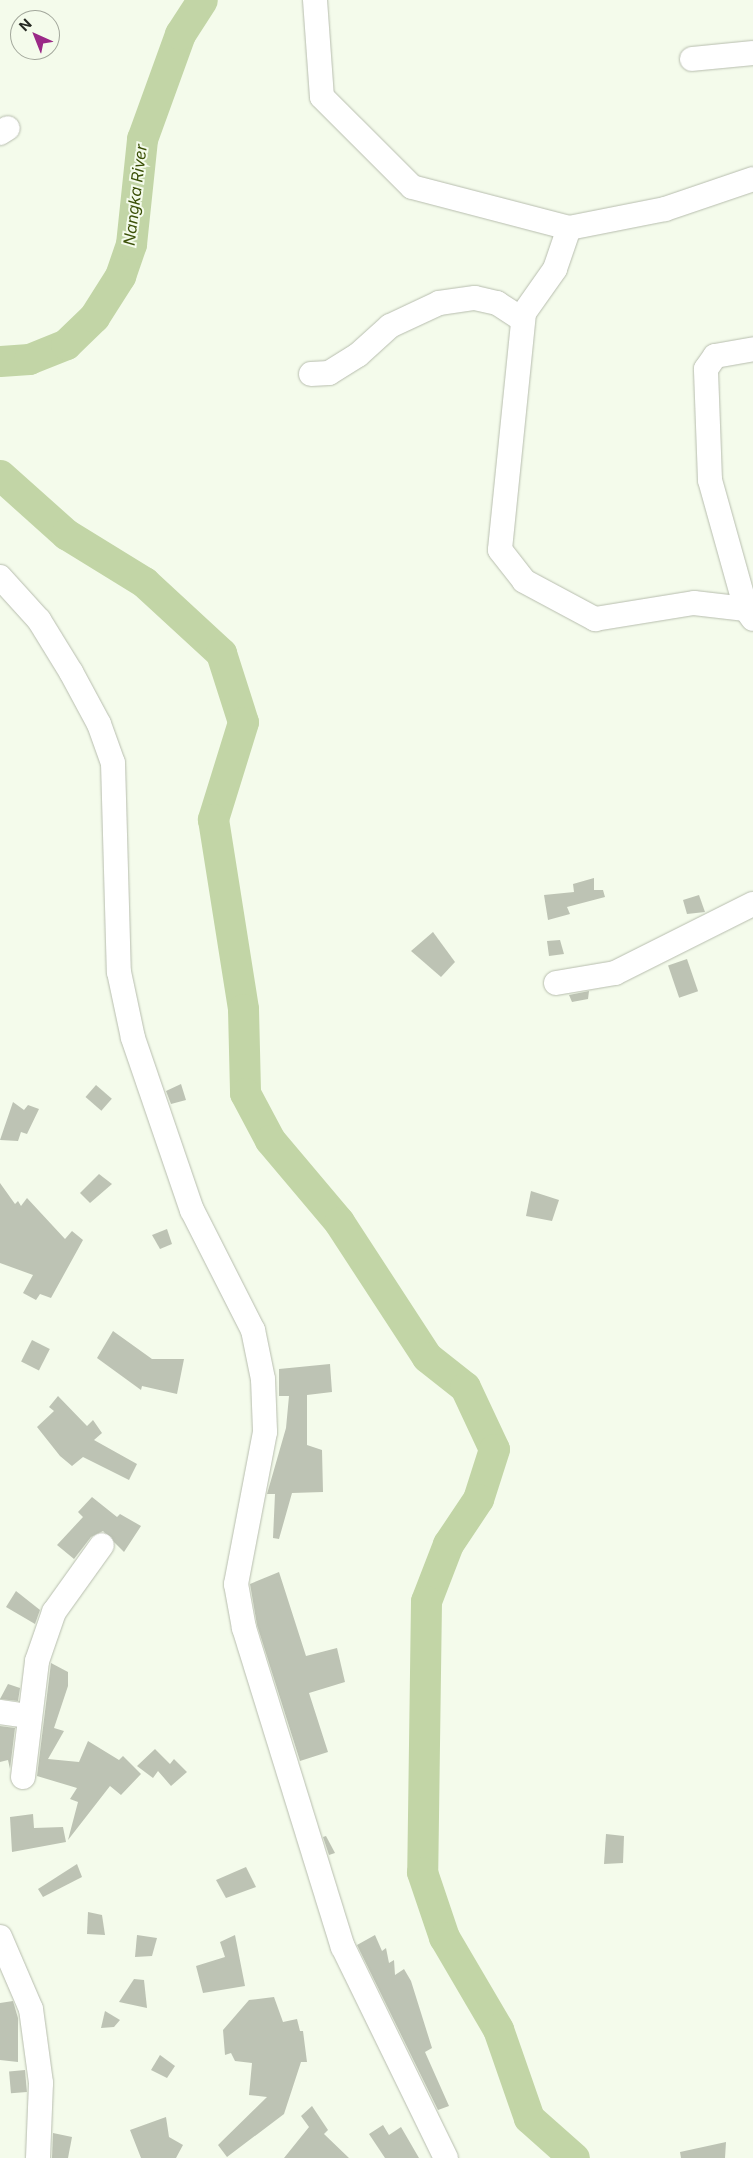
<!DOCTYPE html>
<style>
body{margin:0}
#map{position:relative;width:753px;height:2158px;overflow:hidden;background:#f4fbeb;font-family:Inter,sans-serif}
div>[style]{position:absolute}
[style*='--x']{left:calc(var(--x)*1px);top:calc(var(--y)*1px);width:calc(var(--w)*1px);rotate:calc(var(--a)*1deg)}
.river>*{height:31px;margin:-15.5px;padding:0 15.5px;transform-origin:15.5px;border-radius:15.5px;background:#c2d5a6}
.building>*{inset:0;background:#bdc3b4;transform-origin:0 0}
.roads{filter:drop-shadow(0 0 1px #b7bdae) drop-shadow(0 0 1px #b7bdae)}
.minor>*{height:24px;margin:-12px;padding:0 12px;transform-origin:12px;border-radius:12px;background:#fff}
span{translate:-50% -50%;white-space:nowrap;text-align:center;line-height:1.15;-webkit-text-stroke:4px #f4fbeb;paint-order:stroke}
.water-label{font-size:16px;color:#3b5007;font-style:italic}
.north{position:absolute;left:10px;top:10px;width:50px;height:50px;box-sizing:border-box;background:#f4fbeb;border:1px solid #a2a79b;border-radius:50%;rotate:316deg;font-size:14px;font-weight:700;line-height:20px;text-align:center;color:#262923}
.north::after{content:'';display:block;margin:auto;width:18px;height:22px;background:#9b2987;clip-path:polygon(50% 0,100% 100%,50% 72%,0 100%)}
</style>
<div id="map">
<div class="river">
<div style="--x:0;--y:361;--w:29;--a:-4"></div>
<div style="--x:29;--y:359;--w:40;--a:-22"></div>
<div style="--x:66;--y:344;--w:39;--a:-44"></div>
<div style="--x:94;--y:317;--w:49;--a:-57.6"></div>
<div style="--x:120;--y:276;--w:34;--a:-71"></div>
<div style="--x:131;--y:244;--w:106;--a:-84"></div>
<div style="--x:142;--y:139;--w:112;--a:-70.1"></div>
<div style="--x:180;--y:34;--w:40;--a:-57.1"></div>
<div style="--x:0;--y:475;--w:89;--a:41.8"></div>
<div style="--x:66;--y:534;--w:92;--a:31.6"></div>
<div style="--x:144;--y:582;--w:105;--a:42.7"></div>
<div style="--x:221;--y:653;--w:72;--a:72.3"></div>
<div style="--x:243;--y:722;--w:102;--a:107.2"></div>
<div style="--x:213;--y:819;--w:192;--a:81"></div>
<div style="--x:243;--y:1009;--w:84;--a:88.6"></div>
<div style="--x:245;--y:1093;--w:53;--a:62"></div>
<div style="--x:270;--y:1140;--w:107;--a:49.9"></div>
<div style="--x:339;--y:1222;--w:161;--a:56.9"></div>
<div style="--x:427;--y:1357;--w:48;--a:38.3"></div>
<div style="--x:465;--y:1387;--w:68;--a:64.9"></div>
<div style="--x:494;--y:1449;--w:52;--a:107.7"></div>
<div style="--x:478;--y:1499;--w:54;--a:123.7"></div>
<div style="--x:448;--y:1544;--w:61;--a:111.1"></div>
<div style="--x:426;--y:1601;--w:271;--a:90.8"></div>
<div style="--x:422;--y:1872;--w:69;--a:71.3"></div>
<div style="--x:444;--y:1937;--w:107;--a:59.6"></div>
<div style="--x:498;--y:2029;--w:94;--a:70.8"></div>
<div style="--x:529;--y:2118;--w:60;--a:41.6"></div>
</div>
<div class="building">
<div style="clip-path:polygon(594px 878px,594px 890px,603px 890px,605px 897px,567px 907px,570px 914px,548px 920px,544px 895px,574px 892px,573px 884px)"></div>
<div style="clip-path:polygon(699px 895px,705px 912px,687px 914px,683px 900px)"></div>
<div style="clip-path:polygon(433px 932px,455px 962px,441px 977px,411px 951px)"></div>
<div style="clip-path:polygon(560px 940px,564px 954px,549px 956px,547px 941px)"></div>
<div style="left:687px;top:959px;width:34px;height:20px;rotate:71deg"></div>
<div style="clip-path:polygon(589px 991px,588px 999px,572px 1002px,569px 995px)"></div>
<div style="clip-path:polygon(181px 1084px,186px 1100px,171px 1104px,166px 1091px)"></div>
<div style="left:96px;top:1085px;width:21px;height:16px;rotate:41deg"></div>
<div style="clip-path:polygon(13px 1102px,24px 1110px,28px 1105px,39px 1109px,27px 1134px,21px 1132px,18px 1141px,0 1140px)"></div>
<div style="clip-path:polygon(99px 1174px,112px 1184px,90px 1203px,80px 1193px)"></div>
<div style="clip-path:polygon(0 1183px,15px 1204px,18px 1201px,21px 1206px,27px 1198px,65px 1239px,72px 1231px,83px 1240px,51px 1298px,40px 1294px,36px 1300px,23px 1293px,33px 1275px,0 1263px)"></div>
<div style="clip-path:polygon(531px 1191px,559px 1200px,552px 1221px,526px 1216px)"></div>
<div style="clip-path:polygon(167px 1229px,172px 1244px,160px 1249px,152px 1235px)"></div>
<div style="clip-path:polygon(113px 1331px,152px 1359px,184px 1359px,177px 1394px,142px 1386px,141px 1390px,97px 1358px)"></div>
<div style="left:32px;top:1340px;width:20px;height:24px;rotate:27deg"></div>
<div style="clip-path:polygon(330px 1364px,332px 1392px,307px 1395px,307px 1445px,322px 1450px,323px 1492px,292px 1493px,279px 1539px,273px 1538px,275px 1494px,267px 1494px,286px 1428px,289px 1396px,279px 1396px,279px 1369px)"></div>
<div style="clip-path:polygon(58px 1396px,87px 1426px,93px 1420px,102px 1433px,94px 1440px,137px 1464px,129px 1480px,83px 1457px,72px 1466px,60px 1456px,37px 1427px,54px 1411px,49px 1407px)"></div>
<div style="clip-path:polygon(92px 1497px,117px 1517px,120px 1514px,141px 1526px,124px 1552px,103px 1531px,91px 1537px,74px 1559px,57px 1545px,83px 1517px,78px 1512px)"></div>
<div style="clip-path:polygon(279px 1572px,306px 1656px,337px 1648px,345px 1682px,309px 1693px,328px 1752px,300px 1761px,257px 1625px,250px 1584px)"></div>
<div style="clip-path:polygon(16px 1591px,40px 1610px,35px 1624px,6px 1607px)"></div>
<div style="clip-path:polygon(51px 1663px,68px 1672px,68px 1686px,54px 1728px,64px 1731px,48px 1759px,79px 1762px,88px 1741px,119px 1760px,123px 1756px,141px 1774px,121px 1795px,110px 1786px,68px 1840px,78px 1802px,70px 1799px,77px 1788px,37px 1776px)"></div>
<div style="clip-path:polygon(8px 1684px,20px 1688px,18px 1701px,0 1699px)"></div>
<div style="clip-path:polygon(0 1726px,15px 1728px,10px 1769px,8px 1760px,0 1762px)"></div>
<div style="clip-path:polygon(155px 1749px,170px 1764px,174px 1759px,187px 1772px,171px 1786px,158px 1771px,153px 1778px,137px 1766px)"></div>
<div style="clip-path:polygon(33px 1814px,34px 1828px,63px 1827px,66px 1842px,12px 1852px,10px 1817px)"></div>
<div style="clip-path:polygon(606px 1834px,624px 1836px,623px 1863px,604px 1864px)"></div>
<div style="clip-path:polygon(326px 1836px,335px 1853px,329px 1855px,323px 1837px)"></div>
<div style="clip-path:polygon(77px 1864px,82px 1877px,43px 1897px,38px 1889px)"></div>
<div style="clip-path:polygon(246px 1867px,256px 1887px,226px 1898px,216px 1880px)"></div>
<div style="clip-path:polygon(88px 1912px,102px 1915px,105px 1935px,87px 1934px)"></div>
<div style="clip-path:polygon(137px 1935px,157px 1938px,152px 1956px,135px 1957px)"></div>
<div style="clip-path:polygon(235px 1935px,245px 1986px,203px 1993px,196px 1966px,225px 1957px,220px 1942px)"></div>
<div style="clip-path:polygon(375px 1935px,382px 1951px,386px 1948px,389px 1963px,394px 1960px,395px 1975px,404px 1969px,411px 1981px,432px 2048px,425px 2052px,449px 2106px,438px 2110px,357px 1945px)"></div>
<div style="clip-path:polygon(134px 1979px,144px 1980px,147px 2008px,119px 2002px)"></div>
<div style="clip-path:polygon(274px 1997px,283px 2022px,297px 2019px,300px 2031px,303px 2031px,307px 2062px,301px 2062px,284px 2114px,227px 2157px,218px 2145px,267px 2097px,249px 2095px,252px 2063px,235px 2061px,231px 2053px,225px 2055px,223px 2030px,249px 2000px)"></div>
<div style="clip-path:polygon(13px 2001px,18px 2018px,18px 2062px,0 2060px,0 2003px)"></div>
<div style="clip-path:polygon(105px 2011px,120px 2020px,114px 2027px,101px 2028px)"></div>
<div style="clip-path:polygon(160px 2055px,175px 2066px,167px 2078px,151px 2070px)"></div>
<div style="left:25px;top:2070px;width:22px;height:16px;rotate:85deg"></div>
<div style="clip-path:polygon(312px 2106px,328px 2130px,324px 2134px,349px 2158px,284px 2158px,309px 2127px,301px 2116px)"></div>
<div style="clip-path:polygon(166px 2117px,169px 2137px,183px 2145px,176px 2158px,141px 2158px,130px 2130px)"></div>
<div style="clip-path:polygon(383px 2125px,389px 2135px,401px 2127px,419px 2158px,385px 2158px,369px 2134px)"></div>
<div style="clip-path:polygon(53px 2133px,72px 2137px,68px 2158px,52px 2158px)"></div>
<div style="clip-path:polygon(726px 2142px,725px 2158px,681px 2158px,680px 2152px)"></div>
</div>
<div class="roads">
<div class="minor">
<div style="--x:315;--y:0;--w:97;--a:85.9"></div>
<div style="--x:322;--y:97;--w:127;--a:45"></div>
<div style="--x:412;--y:187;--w:162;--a:14.6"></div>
<div style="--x:569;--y:228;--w:43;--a:108.9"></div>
<div style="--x:555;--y:269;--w:54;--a:125.2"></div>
<div style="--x:524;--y:313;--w:238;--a:95.8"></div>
<div style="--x:500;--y:550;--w:39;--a:52"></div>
<div style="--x:524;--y:581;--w:81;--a:28.2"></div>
<div style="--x:595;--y:619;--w:100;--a:-9.2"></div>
<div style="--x:694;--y:603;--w:52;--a:6.6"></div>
<div style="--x:746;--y:609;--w:12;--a:55"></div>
<div style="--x:692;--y:59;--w:61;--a:-5.6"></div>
<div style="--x:0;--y:133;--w:9;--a:-32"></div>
<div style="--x:569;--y:228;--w:98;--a:-11.2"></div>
<div style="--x:665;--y:209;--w:93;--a:-18.8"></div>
<div style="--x:311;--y:374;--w:18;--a:-3"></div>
<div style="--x:329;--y:373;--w:34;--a:-32"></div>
<div style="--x:358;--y:355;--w:43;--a:-42.2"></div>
<div style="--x:390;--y:326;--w:54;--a:-25.1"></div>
<div style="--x:439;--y:303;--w:36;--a:-8"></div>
<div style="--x:475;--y:298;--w:23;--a:13"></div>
<div style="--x:497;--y:303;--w:31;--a:33"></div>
<div style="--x:0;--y:577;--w:58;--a:47.8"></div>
<div style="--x:39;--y:620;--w:61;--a:58.4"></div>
<div style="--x:71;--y:672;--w:59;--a:61.7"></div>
<div style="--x:99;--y:724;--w:41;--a:70.3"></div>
<div style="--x:113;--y:763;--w:209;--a:88.4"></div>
<div style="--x:119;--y:972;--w:67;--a:78"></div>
<div style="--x:133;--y:1038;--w:182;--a:71.1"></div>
<div style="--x:192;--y:1210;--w:135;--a:63.1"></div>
<div style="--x:253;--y:1330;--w:50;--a:78.5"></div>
<div style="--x:263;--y:1379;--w:53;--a:87.8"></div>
<div style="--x:265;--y:1432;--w:155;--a:100.8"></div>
<div style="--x:236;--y:1584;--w:45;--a:79.7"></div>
<div style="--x:244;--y:1628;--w:334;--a:72.8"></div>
<div style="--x:343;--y:1947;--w:235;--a:64"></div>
<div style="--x:746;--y:609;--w:134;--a:-105.6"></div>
<div style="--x:710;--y:480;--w:111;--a:-92.1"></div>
<div style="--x:706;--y:369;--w:16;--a:-55"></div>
<div style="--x:715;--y:356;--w:39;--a:-10"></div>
<div style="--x:556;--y:983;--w:60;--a:-9.6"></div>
<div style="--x:615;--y:973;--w:154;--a:-26.6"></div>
<div style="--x:0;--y:1712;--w:29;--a:8"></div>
<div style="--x:23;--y:1777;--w:117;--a:-83.1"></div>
<div style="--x:37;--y:1661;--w:52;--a:-70.9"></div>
<div style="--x:54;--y:1612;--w:82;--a:-54.4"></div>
<div style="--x:0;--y:1937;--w:78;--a:66.7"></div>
<div style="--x:31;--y:2009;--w:75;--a:82.3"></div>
<div style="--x:41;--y:2083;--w:75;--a:92.3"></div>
</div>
</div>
<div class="water-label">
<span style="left:135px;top:195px;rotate:-83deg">Nangka River</span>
</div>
<div class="north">N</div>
</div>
